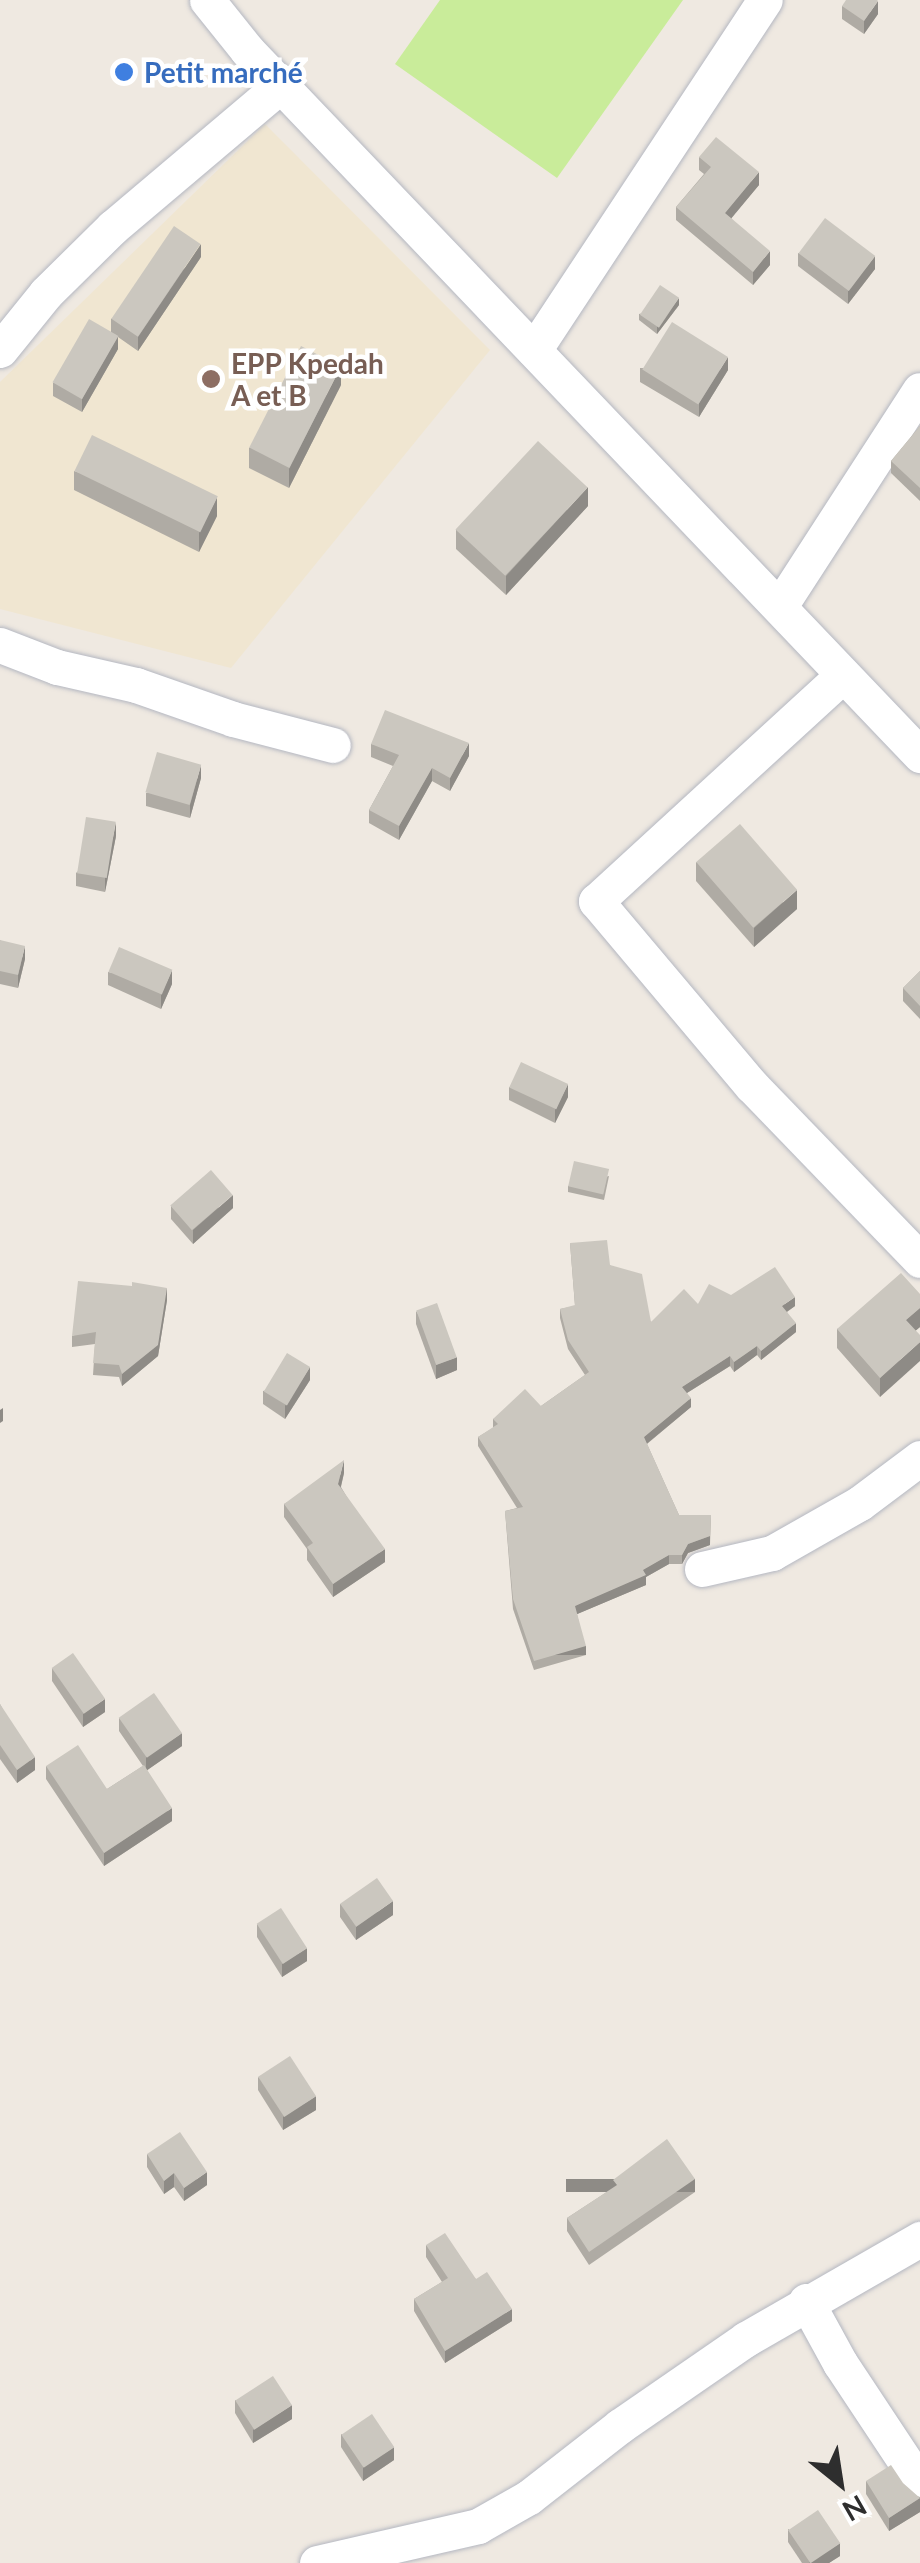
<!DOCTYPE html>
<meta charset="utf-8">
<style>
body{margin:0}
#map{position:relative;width:920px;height:2563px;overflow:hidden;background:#efe9e1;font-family:Lato,sans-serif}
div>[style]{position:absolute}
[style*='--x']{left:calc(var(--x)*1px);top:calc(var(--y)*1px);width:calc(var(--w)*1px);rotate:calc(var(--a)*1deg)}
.education>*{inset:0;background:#f0e6d1}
.pitch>*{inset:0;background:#c9ec9a}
.roads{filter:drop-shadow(0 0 2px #b4b7c1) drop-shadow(0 0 2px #b4b7c1)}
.minor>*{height:35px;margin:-17.5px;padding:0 17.5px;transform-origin:17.5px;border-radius:17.5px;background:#fff}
.wall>*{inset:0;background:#afaba4}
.shaded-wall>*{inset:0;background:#8e8b86;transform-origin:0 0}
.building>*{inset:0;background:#cbc7bf;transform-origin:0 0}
.dots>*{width:28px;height:28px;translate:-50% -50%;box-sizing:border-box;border:5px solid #fff;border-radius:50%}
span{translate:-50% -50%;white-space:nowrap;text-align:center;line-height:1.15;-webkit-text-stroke:9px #fff;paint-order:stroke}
.shop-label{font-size:28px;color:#366cbe;font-weight:700}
.left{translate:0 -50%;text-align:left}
.education-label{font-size:28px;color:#785e54;font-weight:700}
.north{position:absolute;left:790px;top:2433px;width:100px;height:100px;-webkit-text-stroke:8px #fff;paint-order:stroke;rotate:150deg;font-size:28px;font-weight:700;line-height:40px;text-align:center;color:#2e2e2e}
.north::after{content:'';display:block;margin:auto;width:35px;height:45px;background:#2e2e2e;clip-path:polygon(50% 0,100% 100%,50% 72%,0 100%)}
</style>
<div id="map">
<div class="education">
<div style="clip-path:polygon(265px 124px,490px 350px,231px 668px,0 609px,0 382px)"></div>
</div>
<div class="pitch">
<div style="clip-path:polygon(440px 0,683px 0,557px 178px,395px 64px)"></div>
</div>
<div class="roads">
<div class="minor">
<div style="--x:207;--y:0;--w:64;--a:51.3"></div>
<div style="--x:247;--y:50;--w:975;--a:46.33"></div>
<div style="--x:0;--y:350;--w:73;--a:-51.1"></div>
<div style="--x:46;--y:293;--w:94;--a:-44.6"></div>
<div style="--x:113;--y:227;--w:220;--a:-40.2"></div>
<div style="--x:534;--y:350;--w:419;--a:-56.6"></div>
<div style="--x:780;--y:606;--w:257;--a:-57.1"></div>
<div style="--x:0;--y:645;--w:61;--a:21.1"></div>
<div style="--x:57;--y:667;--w:81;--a:12.8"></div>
<div style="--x:136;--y:685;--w:103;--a:19.3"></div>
<div style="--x:233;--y:719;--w:103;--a:14.6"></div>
<div style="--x:843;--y:675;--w:335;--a:137.5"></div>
<div style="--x:596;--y:901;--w:242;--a:49.9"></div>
<div style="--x:752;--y:1086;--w:242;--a:46"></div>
<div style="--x:702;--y:1569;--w:72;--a:-12.9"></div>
<div style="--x:772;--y:1553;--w:101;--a:-29.6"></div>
<div style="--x:860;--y:1503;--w:75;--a:-36.9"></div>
<div style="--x:806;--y:2301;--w:71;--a:61.3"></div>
<div style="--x:840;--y:2363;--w:145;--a:56.5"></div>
<div style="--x:317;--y:2563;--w:165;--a:-12.9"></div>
<div style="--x:478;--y:2526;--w:59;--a:-29.6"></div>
<div style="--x:529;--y:2497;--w:115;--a:-38"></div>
<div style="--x:620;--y:2426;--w:153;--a:-34.6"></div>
<div style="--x:746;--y:2339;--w:201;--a:-29.9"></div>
</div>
</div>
<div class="wall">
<div style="clip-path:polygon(842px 6px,878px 14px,864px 34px,842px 19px)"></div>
<div style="clip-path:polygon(699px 157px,759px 185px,731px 218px,770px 265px,753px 285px,676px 220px,676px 207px,704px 174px,699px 170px)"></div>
<div style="clip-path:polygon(798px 253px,875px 269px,848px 304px,798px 266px)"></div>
<div style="clip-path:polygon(201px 257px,138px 351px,118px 337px,118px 349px,82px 412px,53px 396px,53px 383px,111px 332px,111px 319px)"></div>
<div style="clip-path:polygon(679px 305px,657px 334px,639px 320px,639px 314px)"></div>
<div style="clip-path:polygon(640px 368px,728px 370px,699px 417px,640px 382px)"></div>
<div style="clip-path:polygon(341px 385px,289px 488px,249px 468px,249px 448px)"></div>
<div style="clip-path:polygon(920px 426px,920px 501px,891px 473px,891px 461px)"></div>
<div style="clip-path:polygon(74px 471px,217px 516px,199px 552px,74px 490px)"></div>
<div style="clip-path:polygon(588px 506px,506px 595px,456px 549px,456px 530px)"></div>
<div style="clip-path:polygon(371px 744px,469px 756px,450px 791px,432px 781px,399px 840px,369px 823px,369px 810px,393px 766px,371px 757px)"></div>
<div style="clip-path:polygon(201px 778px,190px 818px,146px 806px,146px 793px)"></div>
<div style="clip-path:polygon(116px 836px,105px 892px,76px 886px,76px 873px)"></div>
<div style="clip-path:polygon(696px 862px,797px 909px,754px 947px,696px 881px)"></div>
<div style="clip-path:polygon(0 940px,25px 959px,18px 988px,0 984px)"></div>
<div style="clip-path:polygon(920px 971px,920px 1019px,903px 1001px,903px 988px)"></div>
<div style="clip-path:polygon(108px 972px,172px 984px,161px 1009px,108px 985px)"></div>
<div style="clip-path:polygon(509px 1087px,568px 1097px,555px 1123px,509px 1100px)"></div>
<div style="clip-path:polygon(609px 1176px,604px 1200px,568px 1192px,568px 1186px)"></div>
<div style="clip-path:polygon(171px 1206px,233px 1208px,193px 1244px,171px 1219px)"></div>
<div style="clip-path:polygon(570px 1243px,610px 1265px,651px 1322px,698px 1304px,731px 1295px,795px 1306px,787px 1312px,796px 1332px,761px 1360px,757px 1355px,734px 1372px,730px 1366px,687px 1393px,691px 1407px,647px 1444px,679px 1515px,711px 1515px,710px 1545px,688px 1553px,682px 1564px,669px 1564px,646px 1577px,646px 1585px,577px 1614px,586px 1655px,534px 1670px,513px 1609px,505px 1511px,517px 1508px,478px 1446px,478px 1437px,493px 1428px,493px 1419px,541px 1406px,585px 1375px,568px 1349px,560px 1318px,560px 1309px,575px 1306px)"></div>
<div style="clip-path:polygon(920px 1294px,920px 1327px,916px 1330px,880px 1397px,837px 1348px,837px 1329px)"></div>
<div style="clip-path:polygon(167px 1300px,158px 1356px,122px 1386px,119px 1377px,93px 1375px,95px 1344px,72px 1347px,72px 1336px)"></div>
<div style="clip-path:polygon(416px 1311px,457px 1370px,436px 1379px,416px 1324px)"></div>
<div style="clip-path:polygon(310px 1380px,285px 1419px,263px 1404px,263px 1391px)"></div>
<div style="clip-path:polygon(344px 1473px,341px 1487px,385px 1562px,333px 1597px,307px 1560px,307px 1549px,284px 1517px,284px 1504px)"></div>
<div style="clip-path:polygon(52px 1668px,105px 1712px,83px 1727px,52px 1681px)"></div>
<div style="clip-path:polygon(0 1704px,35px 1770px,17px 1783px,0 1759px)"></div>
<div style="clip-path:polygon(119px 1718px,182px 1746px,147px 1770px,172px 1821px,104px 1866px,46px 1779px,46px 1766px,107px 1789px,143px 1766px,119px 1731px)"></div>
<div style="clip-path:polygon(340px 1904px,393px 1915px,356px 1940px,340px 1917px)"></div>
<div style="clip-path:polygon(257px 1924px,307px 1961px,282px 1977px,257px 1937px)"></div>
<div style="clip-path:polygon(258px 2077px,316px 2110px,283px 2130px,258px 2090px)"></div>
<div style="clip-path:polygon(147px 2154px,207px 2185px,184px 2201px,174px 2187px,164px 2194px,147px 2167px)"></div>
<div style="clip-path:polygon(613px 2180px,695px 2192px,589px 2265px,567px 2231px,567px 2218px,613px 2188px)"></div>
<div style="clip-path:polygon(426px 2245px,476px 2279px,512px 2321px,445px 2363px,414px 2311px,414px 2299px,442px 2282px,426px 2257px)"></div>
<div style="clip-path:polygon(235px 2400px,292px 2419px,253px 2443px,235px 2413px)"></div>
<div style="clip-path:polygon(341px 2434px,394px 2460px,363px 2481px,341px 2447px)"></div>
<div style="clip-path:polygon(866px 2481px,920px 2497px,920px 2512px,889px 2531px,866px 2494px)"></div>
<div style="clip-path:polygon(788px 2529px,840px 2556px,829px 2563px,802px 2563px,788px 2542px)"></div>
</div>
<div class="shaded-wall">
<div style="clip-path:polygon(878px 1px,878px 14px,864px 34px,864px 21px)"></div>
<div style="clip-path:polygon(759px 172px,759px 185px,725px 226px,725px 213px)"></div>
<div style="clip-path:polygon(201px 244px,201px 257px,138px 351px,138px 337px)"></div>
<div style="clip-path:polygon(770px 251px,770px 265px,753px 285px,753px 272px)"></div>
<div style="clip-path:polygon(875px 256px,875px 269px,848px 304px,848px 291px)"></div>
<div style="clip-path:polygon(679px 298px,679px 305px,657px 334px,657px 327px)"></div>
<div style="clip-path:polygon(118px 336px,118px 349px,82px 412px,82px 399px)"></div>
<div style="clip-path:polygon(728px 357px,728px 370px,699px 417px,699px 403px)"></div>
<div style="clip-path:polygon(341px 366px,341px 385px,289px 488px,289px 469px)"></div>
<div style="clip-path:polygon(588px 487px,588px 506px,506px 595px,506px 576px)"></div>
<div style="clip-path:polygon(217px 497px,217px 516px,199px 552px,199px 533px)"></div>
<div style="clip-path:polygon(469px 743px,469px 756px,450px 791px,450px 778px)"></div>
<div style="clip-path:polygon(201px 765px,201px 778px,190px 818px,190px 805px)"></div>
<div style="clip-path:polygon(432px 768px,432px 781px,399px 840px,399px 826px)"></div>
<div style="clip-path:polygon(116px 822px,116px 836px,105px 892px,105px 878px)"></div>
<div style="clip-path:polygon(797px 890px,797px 909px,754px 947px,754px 928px)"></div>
<div style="clip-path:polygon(25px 946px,25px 959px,18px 988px,18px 975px)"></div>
<div style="clip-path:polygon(172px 970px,172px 984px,161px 1009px,161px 995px)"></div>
<div style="clip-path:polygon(568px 1084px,568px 1097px,555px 1123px,555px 1110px)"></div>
<div style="clip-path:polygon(233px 1195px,233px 1208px,193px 1244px,193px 1230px)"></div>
<div style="clip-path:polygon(167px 1288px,167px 1300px,158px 1356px,122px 1386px,122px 1374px)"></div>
<div style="clip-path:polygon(795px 1297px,795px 1306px,782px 1315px,782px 1306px)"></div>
<div style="clip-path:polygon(920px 1308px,920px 1327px,906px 1339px,906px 1320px)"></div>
<div style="clip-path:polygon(796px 1323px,796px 1332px,761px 1360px,761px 1351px)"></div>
<div style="clip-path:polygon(920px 1342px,920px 1361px,880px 1397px,880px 1378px)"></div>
<div style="clip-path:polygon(757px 1346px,757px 1355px,734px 1372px,734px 1362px)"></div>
<div style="clip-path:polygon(730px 1356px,730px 1366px,682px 1396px,682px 1387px)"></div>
<div style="clip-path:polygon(457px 1357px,457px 1370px,436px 1379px,436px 1365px)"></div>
<div style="clip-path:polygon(310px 1367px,310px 1380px,285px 1419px,285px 1406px)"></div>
<div style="clip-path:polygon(691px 1398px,691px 1407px,644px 1446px,644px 1437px)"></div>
<div style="clip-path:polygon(3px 1408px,3px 1421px,0 1423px,0 1410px)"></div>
<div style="clip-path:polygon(344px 1460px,344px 1473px,338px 1498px,338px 1484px)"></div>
<div style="clip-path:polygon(710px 1536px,710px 1545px,688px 1553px,682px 1564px,682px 1555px,688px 1544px)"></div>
<div style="clip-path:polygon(385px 1549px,385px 1562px,333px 1597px,333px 1584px)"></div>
<div style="clip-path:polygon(669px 1555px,669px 1564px,646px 1577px,646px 1585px,575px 1615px,575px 1606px)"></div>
<div style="left:586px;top:1646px;width:9px;height:54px;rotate:90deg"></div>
<div style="clip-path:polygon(105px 1699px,105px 1712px,83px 1727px,83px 1714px)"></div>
<div style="clip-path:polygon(182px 1733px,182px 1746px,146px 1771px,146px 1757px)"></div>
<div style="clip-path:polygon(35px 1757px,35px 1770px,17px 1783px,17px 1770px)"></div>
<div style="clip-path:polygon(172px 1808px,172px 1821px,104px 1866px,104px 1853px)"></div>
<div style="clip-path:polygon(393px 1901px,393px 1915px,356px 1940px,356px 1927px)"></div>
<div style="clip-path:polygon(307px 1948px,307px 1961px,282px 1977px,282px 1964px)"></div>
<div style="clip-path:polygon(316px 2096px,316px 2110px,283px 2130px,283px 2117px)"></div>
<div style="clip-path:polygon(207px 2172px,207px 2185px,184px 2201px,184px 2188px)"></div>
<div style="clip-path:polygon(174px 2173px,174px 2187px,164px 2194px,164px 2181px)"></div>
<div style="left:695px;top:2179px;width:13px;height:129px;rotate:90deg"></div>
<div style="clip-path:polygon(512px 2309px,512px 2321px,445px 2363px,445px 2351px)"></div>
<div style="clip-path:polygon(292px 2405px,292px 2419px,253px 2443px,253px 2430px)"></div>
<div style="clip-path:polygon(394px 2447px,394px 2460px,363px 2481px,363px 2467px)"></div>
<div style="clip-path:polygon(920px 2498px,920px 2512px,889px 2531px,889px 2518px)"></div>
<div style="clip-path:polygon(840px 2543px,840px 2556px,829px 2563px,809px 2563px)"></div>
</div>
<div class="building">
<div style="clip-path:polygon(846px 0,877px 0,878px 1px,864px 21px,842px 6px)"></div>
<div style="clip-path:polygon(716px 137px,759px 172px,725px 213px,770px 251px,753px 272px,676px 207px,711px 167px,699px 157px)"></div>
<div style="left:825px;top:218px;width:63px;height:44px;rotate:37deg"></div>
<div style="left:174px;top:226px;width:32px;height:112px;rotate:34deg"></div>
<div style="left:660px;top:285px;width:23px;height:36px;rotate:34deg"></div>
<div style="left:89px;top:319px;width:34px;height:73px;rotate:30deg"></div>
<div style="left:672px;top:322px;width:66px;height:56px;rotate:32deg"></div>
<div style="left:301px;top:346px;width:45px;height:114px;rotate:27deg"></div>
<div style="clip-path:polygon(920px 426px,920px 488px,891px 461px)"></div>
<div style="left:92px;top:435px;width:140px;height:40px;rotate:26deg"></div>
<div style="left:538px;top:441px;width:68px;height:121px;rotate:43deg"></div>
<div style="clip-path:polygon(385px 710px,469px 743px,450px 778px,432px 768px,399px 826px,369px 810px,399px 755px,371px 744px)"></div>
<div style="left:157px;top:752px;width:46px;height:42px;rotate:16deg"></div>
<div style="left:86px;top:817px;width:30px;height:57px;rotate:9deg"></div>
<div style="left:740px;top:824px;width:87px;height:58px;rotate:49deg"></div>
<div style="clip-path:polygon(0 940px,25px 946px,18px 975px,0 971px)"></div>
<div style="left:119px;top:947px;width:58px;height:27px;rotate:23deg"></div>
<div style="clip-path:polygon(920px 971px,920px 1006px,903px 988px)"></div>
<div style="left:521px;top:1062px;width:52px;height:28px;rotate:25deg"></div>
<div style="left:574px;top:1161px;width:36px;height:26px;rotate:13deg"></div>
<div style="left:211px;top:1170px;width:33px;height:54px;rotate:49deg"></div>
<div style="clip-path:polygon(607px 1240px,610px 1265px,642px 1274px,651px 1322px,684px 1289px,698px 1304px,709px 1284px,731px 1295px,775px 1267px,795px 1297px,782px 1306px,796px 1323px,761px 1351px,757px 1346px,734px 1362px,730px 1356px,682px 1387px,691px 1398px,644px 1437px,679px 1515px,711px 1515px,710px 1536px,688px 1544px,682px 1555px,669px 1555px,643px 1570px,646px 1575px,575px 1606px,586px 1646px,534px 1661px,513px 1599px,505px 1511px,523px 1507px,478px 1437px,498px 1424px,493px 1419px,525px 1389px,541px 1406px,589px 1372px,568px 1340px,560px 1309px,575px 1305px,570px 1243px)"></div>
<div style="clip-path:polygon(901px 1273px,920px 1294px,920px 1308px,906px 1320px,920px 1335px,920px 1342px,880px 1378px,837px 1329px)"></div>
<div style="clip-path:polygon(78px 1281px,132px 1286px,132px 1282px,167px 1288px,158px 1345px,122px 1374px,119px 1365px,93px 1363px,96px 1332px,72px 1336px)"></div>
<div style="left:437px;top:1303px;width:58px;height:22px;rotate:70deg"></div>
<div style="left:287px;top:1353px;width:27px;height:45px;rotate:31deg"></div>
<div style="clip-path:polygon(344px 1460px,338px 1484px,385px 1549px,333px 1584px,307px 1547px,313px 1543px,284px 1504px)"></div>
<div style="left:73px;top:1653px;width:56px;height:26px;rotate:55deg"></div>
<div style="left:154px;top:1693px;width:49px;height:43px;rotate:55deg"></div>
<div style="clip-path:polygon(0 1704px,35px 1757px,17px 1770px,0 1745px)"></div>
<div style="clip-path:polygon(78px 1745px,107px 1789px,144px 1765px,172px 1808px,104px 1853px,46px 1766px)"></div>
<div style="left:377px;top:1878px;width:28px;height:45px;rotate:55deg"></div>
<div style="left:281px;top:1908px;width:48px;height:29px;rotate:57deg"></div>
<div style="left:290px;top:2056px;width:48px;height:38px;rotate:57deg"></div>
<div style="clip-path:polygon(180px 2132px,207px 2172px,184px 2188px,174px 2173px,164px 2181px,147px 2154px)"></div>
<div style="clip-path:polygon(667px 2139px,695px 2179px,589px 2252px,567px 2218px,617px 2185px,613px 2180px)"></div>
<div style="clip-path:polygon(445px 2233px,476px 2279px,487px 2272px,512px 2309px,445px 2351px,414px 2299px,448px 2278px,426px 2245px)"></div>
<div style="left:273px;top:2376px;width:35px;height:45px;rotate:57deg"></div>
<div style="left:372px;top:2414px;width:40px;height:37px;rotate:56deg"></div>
<div style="clip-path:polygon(891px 2465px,903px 2483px,920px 2498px,889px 2518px,866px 2481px)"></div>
<div style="left:818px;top:2510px;width:40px;height:36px;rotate:56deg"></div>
</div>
<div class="dots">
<div style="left:124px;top:72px;background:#3f7fe0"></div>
<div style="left:211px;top:379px;background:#8d6e63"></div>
</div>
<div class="shop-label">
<span class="left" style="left:144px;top:72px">Petit marché</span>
</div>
<div class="education-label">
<span class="left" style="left:231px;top:379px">EPP Kpedah<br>A et B</span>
</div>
<div class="north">N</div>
</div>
